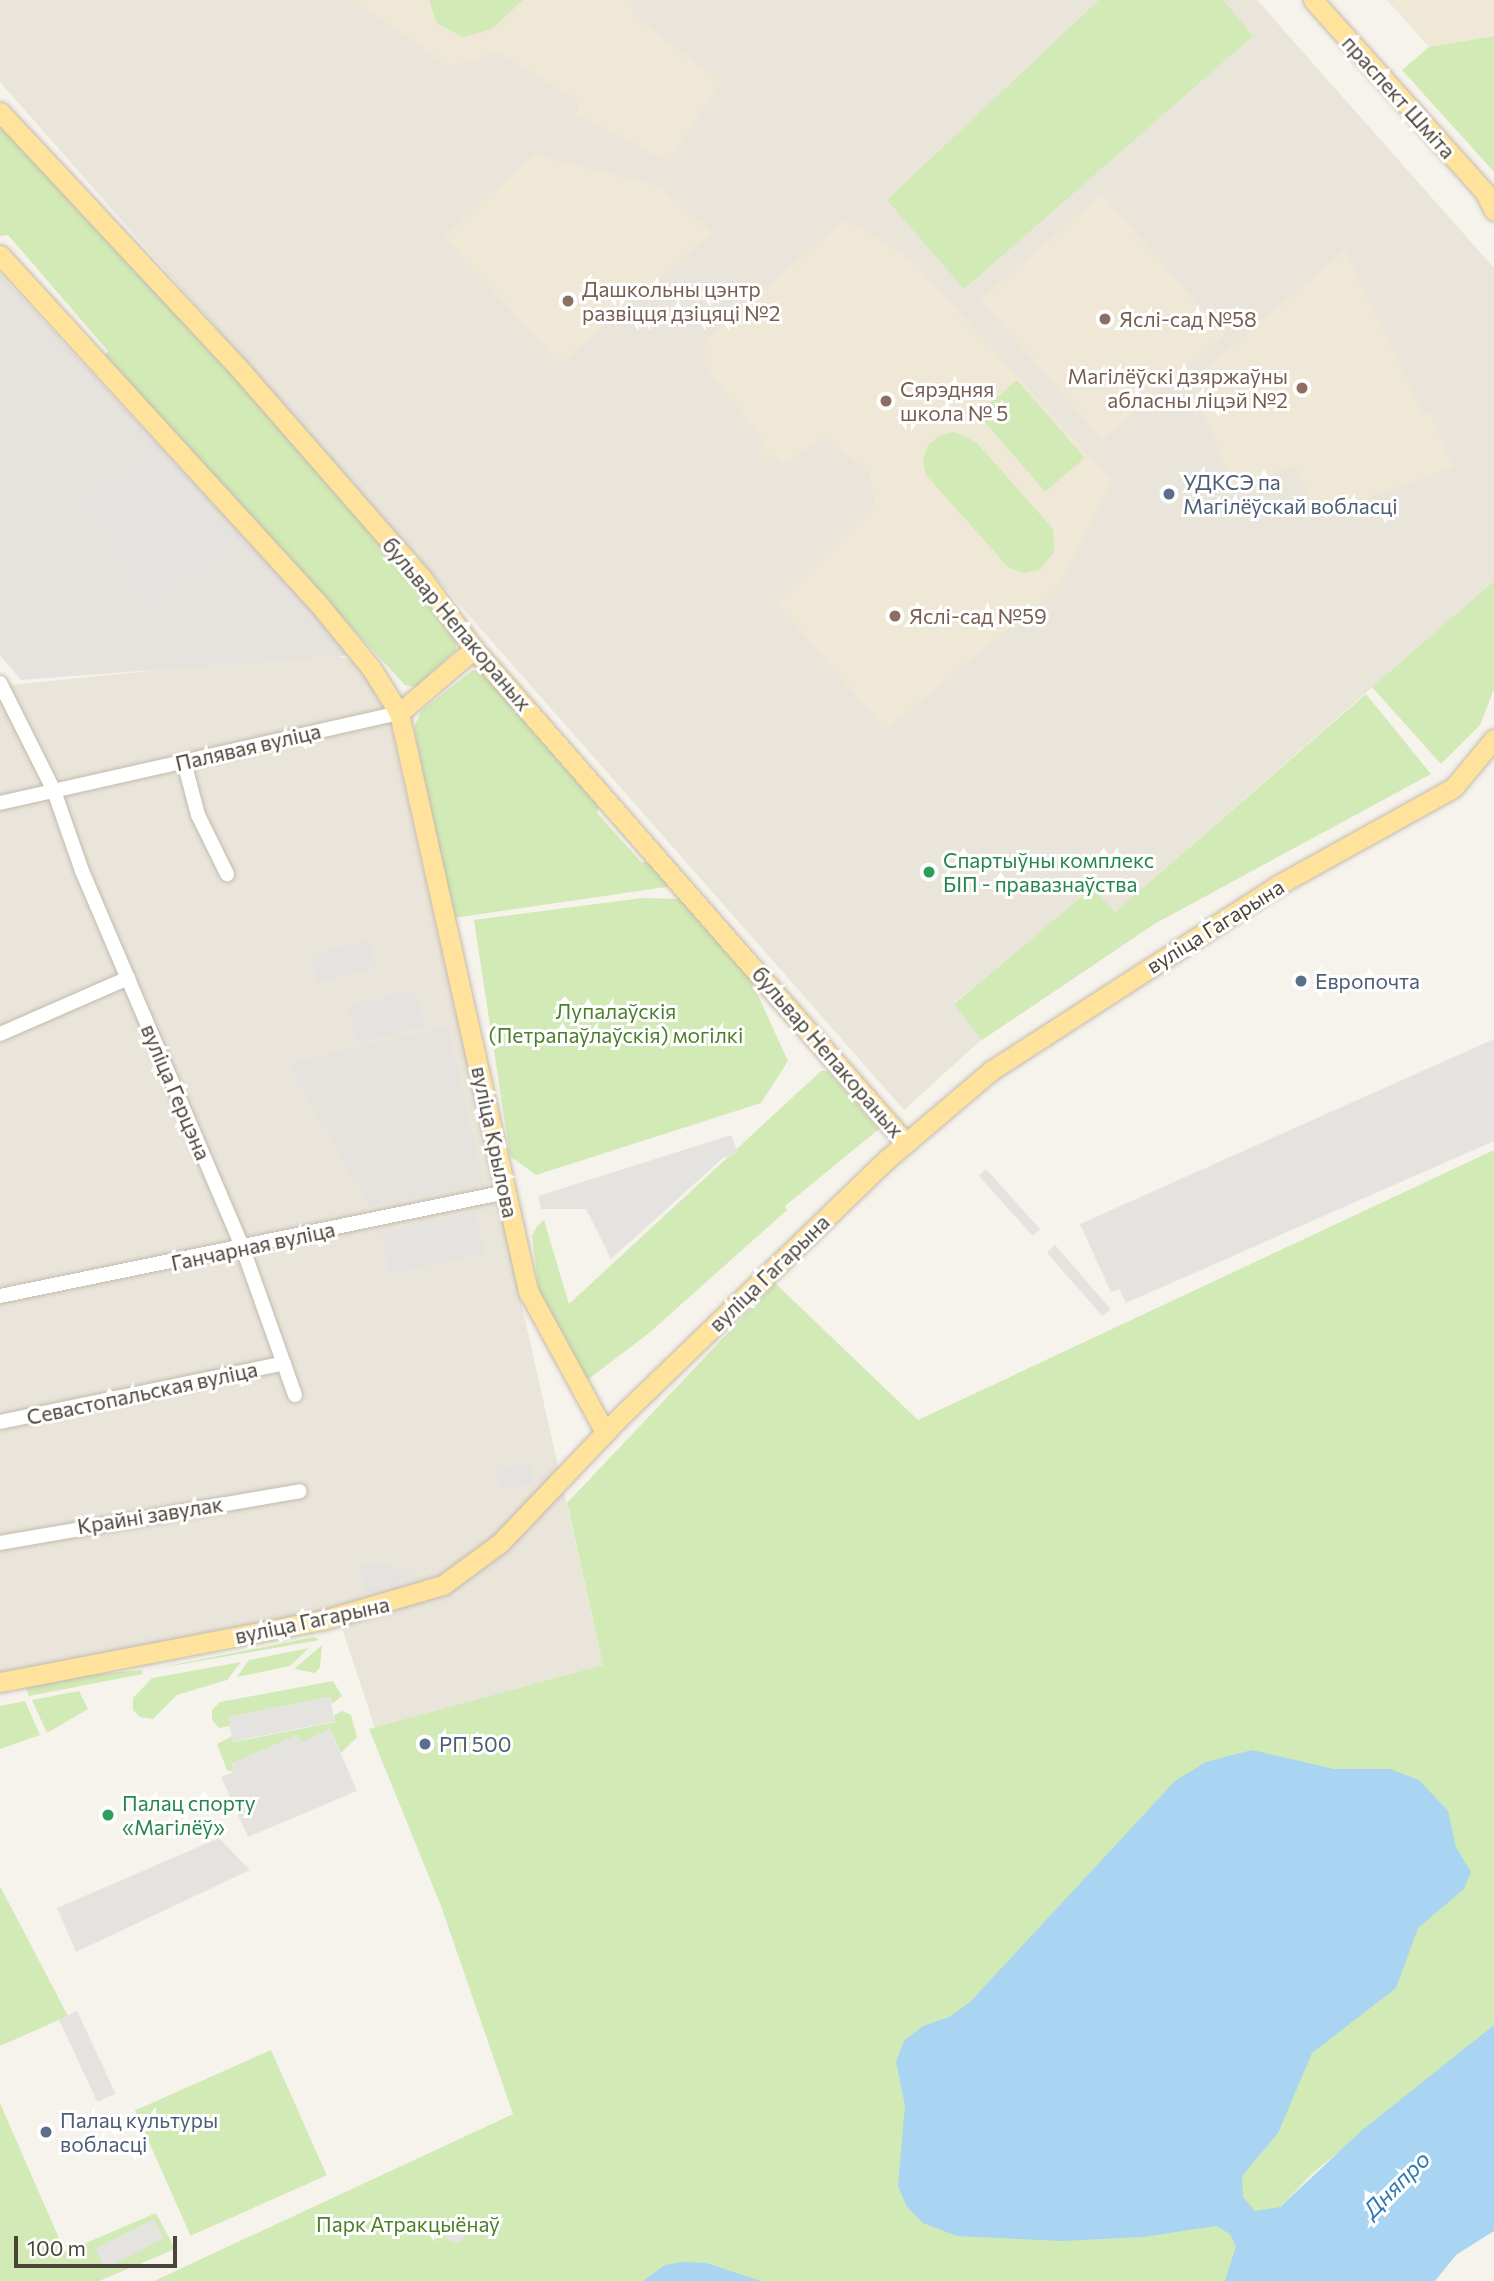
<!DOCTYPE html>
<meta charset="utf-8">
<style>
body{margin:0}
#map{position:relative;width:1494px;height:2281px;overflow:hidden;background:#f6f3ec;font-family:Commissioner,sans-serif}
div>[style]{position:absolute}
[style*='--x']{left:calc(var(--x)*1px);top:calc(var(--y)*1px);width:calc(var(--w)*1px);rotate:calc(var(--a)*1deg)}
.residential>*{inset:0;background:#eae5da}
.industrial>*{inset:0;background:#e6e2dd}
.education>*{inset:0;background:#efe8d6;transform-origin:0 0}
.green>*{inset:0;background:#d2eab5;transform-origin:0 0}
.parking>*{inset:0;background:#e5e3e0;transform-origin:0 0}
.round{border-radius:50%}
.water>*{inset:0;background:#a9d4f2}
.roads{filter:drop-shadow(0 0 2px #c2bbae) drop-shadow(0 0 2px #c2bbae)}
.minor>*{height:14px;margin:-7px;padding:0 7px;transform-origin:7px;border-radius:7px;background:#fff}
.major>*{height:19px;margin:-9.5px;padding:0 9.5px;transform-origin:9.5px;border-radius:9.5px;background:#ffe39c}
.dots>*{width:19px;height:19px;translate:-50% -50%;box-sizing:border-box;border:4px solid #fff;border-radius:50%}
span{translate:-50% -50%;white-space:nowrap;text-align:center;line-height:1.15;-webkit-text-stroke:6px #fff;paint-order:stroke}
.street-label{font-size:21px;color:#4b4439}
.education-label{font-size:21px;color:#785e54}
.left{translate:0 -50%;text-align:left}
.right{translate:-100% -50%;text-align:right}
.service-label{font-size:21px;color:#4e5e75}
.leisure-label{font-size:21px;color:#27864d}
.park-label{font-size:21px;color:#4a7f2a}
.water-label{font-size:23px;color:#2e7ab2;font-style:italic}
.scale{position:absolute;left:14px;top:2236px;width:163px;height:32px;box-sizing:border-box;border:4px solid #4b4439;border-top:0;padding-left:9px;font-size:21px;line-height:24px;white-space:nowrap;color:#4b4439;-webkit-text-stroke:5px #fff;paint-order:stroke}
</style>
<div id="map">
<div class="residential">
<div style="clip-path:polygon(0 0,1257px 0,1494px 268px,1494px 581px,1115px 912px,1092px 889px,954px 1003px,982px 1039px,904px 1110px,0 82px)"></div>
<div style="clip-path:polygon(326px 653px,355px 661px,387px 709px,603px 1665px,375px 1728px,336px 1610px,0 1675px,0 686px)"></div>
</div>
<div class="industrial">
<div style="clip-path:polygon(0 274px,353px 655px,21px 680px,0 655px)"></div>
<div style="clip-path:polygon(448px 1026px,482px 1183px,370px 1207px,296px 1080px,292px 1062px)"></div>
</div>
<div class="education">
<div style="clip-path:polygon(354px 0,631px 0,633px 15px,721px 83px,668px 162px,576px 114px,580px 102px,495px 50px,479px 60px,448px 66px)"></div>
<div style="clip-path:polygon(1387px 0,1494px 0,1494px 36px,1429px 47px)"></div>
<div style="clip-path:polygon(535px 154px,659px 186px,712px 233px,560px 364px,444px 237px)"></div>
<div style="left:1102px;top:194px;width:186px;height:161px;rotate:49deg"></div>
<div style="clip-path:polygon(845px 219px,912px 260px,1112px 481px,1058px 587px,886px 730px,779px 606px,779px 601px,875px 506px,869px 472px,824px 438px,782px 464px,774px 454px,766px 460px,757px 449px,765px 442px,704px 365px,705px 341px)"></div>
<div style="clip-path:polygon(1345px 250px,1423px 414px,1430px 412px,1453px 467px,1318px 516px,1296px 465px,1234px 489px,1191px 381px)"></div>
</div>
<div class="green">
<div style="clip-path:polygon(429px 0,523px 0,492px 29px,463px 37px,437px 23px)"></div>
<div style="clip-path:polygon(1099px 0,1223px 0,1253px 36px,964px 289px,887px 200px)"></div>
<div style="clip-path:polygon(1494px 36px,1494px 172px,1402px 70px,1429px 47px)"></div>
<div style="clip-path:polygon(0 116px,457px 626px,456px 650px,416px 687px,405px 685px,103px 360px,108px 351px,8px 235px,0 236px)"></div>
<div style="left:1017px;top:380px;width:103px;height:52px;rotate:49deg"></div>
<div style="clip-path:polygon(955px 432px,976px 442px,1053px 529px,1054px 552px,1039px 570px,1024px 573px,1009px 568px,926px 475px,923px 460px,928px 445px,940px 435px)"></div>
<div style="clip-path:polygon(1494px 581px,1494px 689px,1480px 725px,1441px 764px,1372px 687px)"></div>
<div style="clip-path:polygon(473px 670px,486px 672px,599px 804px,597px 813px,642px 863px,649px 859px,673px 886px,453px 918px,414px 728px,421px 711px)"></div>
<div style="clip-path:polygon(1366px 694px,1431px 774px,1156px 923px,982px 1040px,954px 1004px,1092px 888px,1115px 912px)"></div>
<div style="clip-path:polygon(642px 898px,685px 899px,751px 980px,788px 1061px,761px 1103px,536px 1175px,510px 1156px,474px 920px)"></div>
<div style="clip-path:polygon(821px 1071px,828px 1071px,879px 1129px,785px 1206px,787px 1210px,649px 1333px,586px 1381px,539px 1292px,532px 1236px,537px 1226px,544px 1220px,569px 1304px)"></div>
<div style="clip-path:polygon(1494px 1150px,1494px 2025px,1313px 2173px,1280px 2207px,1225px 2281px,154px 2281px,513px 2114px,441px 1906px,369px 1729px,603px 1665px,567px 1503px,775px 1283px,918px 1420px)"></div>
<div style="clip-path:polygon(314px 1637px,320px 1640px,148px 1670px)"></div>
<div style="clip-path:polygon(322px 1645px,320px 1667px,315px 1673px,294px 1669px)"></div>
<div style="clip-path:polygon(309px 1648px,290px 1666px,237px 1677px,249px 1660px)"></div>
<div style="clip-path:polygon(241px 1662px,227px 1680px,177px 1695px,153px 1719px,140px 1717px,133px 1710px,133px 1698px,152px 1678px)"></div>
<div style="clip-path:polygon(142px 1670px,143px 1674px,29px 1696px,26px 1688px,76px 1676px)"></div>
<div style="clip-path:polygon(333px 1681px,342px 1696px,332px 1704px,330px 1697px,229px 1717px,230px 1726px,219px 1728px,212px 1720px,212px 1710px,220px 1702px)"></div>
<div style="clip-path:polygon(79px 1691px,88px 1709px,47px 1733px,32px 1700px)"></div>
<div style="clip-path:polygon(25px 1701px,40px 1735px,0 1749px,0 1706px)"></div>
<div style="clip-path:polygon(343px 1711px,351px 1715px,357px 1737px,341px 1753px,330px 1729px,301px 1743px,297px 1735px,232px 1764px,234px 1772px,227px 1770px,217px 1744px,232px 1736px,233px 1742px,335px 1722px,334px 1715px)"></div>
<div style="clip-path:polygon(0 1886px,68px 2016px,0 2046px)"></div>
<div style="left:271px;top:2050px;width:137px;height:149px;rotate:66deg"></div>
<div style="clip-path:polygon(0 2103px,65px 2252px,156px 2213px,175px 2249px,99px 2281px,0 2281px)"></div>
</div>
<div class="parking">
<div style="clip-path:polygon(156px 450px,234px 535px,152px 602px,89px 504px)"></div>
<div style="left:370px;top:940px;width:29px;height:61px;rotate:76deg"></div>
<div style="left:416px;top:989px;width:38px;height:70px;rotate:76deg"></div>
<div style="clip-path:polygon(1494px 1039px,1494px 1141px,1126px 1303px,1119px 1289px,1111px 1292px,1080px 1224px)"></div>
<div style="clip-path:polygon(731px 1135px,738px 1153px,723px 1158px,611px 1259px,586px 1209px,541px 1209px,538px 1196px)"></div>
<div style="left:986px;top:1169px;width:81px;height:10px;rotate:48deg"></div>
<div style="left:476px;top:1212px;width:43px;height:97px;rotate:78deg"></div>
<div style="left:1055px;top:1245px;width:85px;height:11px;rotate:49deg"></div>
<div style="left:530px;top:1462px;width:21px;height:35px;rotate:76deg"></div>
<div style="clip-path:polygon(357px 1562px,413px 1568px,416px 1579px,367px 1593px)"></div>
<div style="left:330px;top:1697px;width:25px;height:104px;rotate:79deg"></div>
<div style="clip-path:polygon(330px 1729px,357px 1791px,248px 1837px,221px 1777px,234px 1772px,232px 1763px,297px 1735px,301px 1743px)"></div>
<div style="clip-path:polygon(219px 1838px,250px 1870px,76px 1952px,57px 1908px)"></div>
<div style="left:77px;top:2011px;width:91px;height:20px;rotate:65deg"></div>
<div style="left:154px;top:2219px;width:22px;height:66px;rotate:63deg"></div>
<div class="round" style="left:445px;top:2223px;width:20px;height:20px"></div>
</div>
<div class="water">
<div style="clip-path:polygon(1252px 1750px,1334px 1769px,1390px 1769px,1419px 1780px,1448px 1811px,1456px 1847px,1471px 1872px,1464px 1889px,1418px 1928px,1396px 1988px,1312px 2053px,1278px 2133px,1242px 2176px,1243px 2197px,1255px 2211px,1280px 2207px,1361px 2131px,1494px 2025px,1494px 2231px,1456px 2255px,1435px 2281px,1225px 2281px,1236px 2246px,1230px 2234px,1216px 2226px,1143px 2237px,1061px 2241px,957px 2236px,923px 2223px,907px 2207px,898px 2186px,905px 2105px,896px 2062px,904px 2041px,923px 2026px,949px 2017px,970px 2002px,1175px 1781px,1206px 1762px)"></div>
<div style="clip-path:polygon(683px 2262px,706px 2263px,761px 2281px,643px 2281px,665px 2265px)"></div>
</div>
<div class="roads">
<div class="minor">
<div style="--x:0;--y:683;--w:121;--a:63.4"></div>
<div style="--x:54;--y:791;--w:85;--a:70.7"></div>
<div style="--x:82;--y:871;--w:411;--a:66.9"></div>
<div style="--x:243;--y:1249;--w:155;--a:70.4"></div>
<div style="--x:184;--y:762;--w:55;--a:75.2"></div>
<div style="--x:198;--y:815;--w:66;--a:63.8"></div>
<div style="--x:0;--y:803;--w:409;--a:-12.7"></div>
<div style="--x:0;--y:1034;--w:140;--a:-23.6"></div>
<div style="--x:0;--y:1296;--w:517;--a:-11.61"></div>
<div style="--x:0;--y:1422;--w:290;--a:-11.7"></div>
<div style="--x:0;--y:1543;--w:304;--a:-9.8"></div>
</div>
<div class="major">
<div style="--x:1313;--y:0;--w:256;--a:48.2"></div>
<div style="--x:1484;--y:191;--w:22;--a:63"></div>
<div style="--x:0;--y:112;--w:347;--a:47"></div>
<div style="--x:237;--y:366;--w:281;--a:48.9"></div>
<div style="--x:422;--y:578;--w:88;--a:53.8"></div>
<div style="--x:474;--y:649;--w:656;--a:48.83"></div>
<div style="--x:0;--y:255;--w:470;--a:47.6"></div>
<div style="--x:317;--y:602;--w:85;--a:50.7"></div>
<div style="--x:371;--y:668;--w:53;--a:58.1"></div>
<div style="--x:399;--y:713;--w:592;--a:77.42"></div>
<div style="--x:528;--y:1291;--w:161;--a:61.4"></div>
<div style="--x:399;--y:713;--w:99;--a:-40.5"></div>
<div style="--x:0;--y:1682;--w:329;--a:-10.9"></div>
<div style="--x:323;--y:1620;--w:125;--a:-16.3"></div>
<div style="--x:443;--y:1585;--w:71;--a:-36.4"></div>
<div style="--x:500;--y:1543;--w:180;--a:-46.4"></div>
<div style="--x:624;--y:1413;--w:366;--a:-44"></div>
<div style="--x:887;--y:1159;--w:138;--a:-40.3"></div>
<div style="--x:992;--y:1070;--w:341;--a:-32.9"></div>
<div style="--x:1278;--y:885;--w:200;--a:-29"></div>
<div style="--x:1453;--y:788;--w:64;--a:-50.1"></div>
</div>
</div>
<div class="dots">
<div style="left:568px;top:301px;background:#8d6e63"></div>
<div style="left:1105px;top:319px;background:#8d6e63"></div>
<div style="left:1302px;top:388px;background:#8d6e63"></div>
<div style="left:886px;top:401px;background:#8d6e63"></div>
<div style="left:1169px;top:494px;background:#5c6f8a"></div>
<div style="left:895px;top:616px;background:#8d6e63"></div>
<div style="left:929px;top:872px;background:#2e9e5b"></div>
<div style="left:1301px;top:981px;background:#5c6f8a"></div>
<div style="left:425px;top:1744px;background:#5c6f8a"></div>
<div style="left:108px;top:1815px;background:#2e9e5b"></div>
<div style="left:46px;top:2132px;background:#5c6f8a"></div>
</div>
<div class="street-label">
<span style="left:1399px;top:97px;rotate:48deg">праспект Шміта</span>
<span style="left:457px;top:624px;rotate:50deg">бульвар Непакораных</span>
<span style="left:248px;top:747px;rotate:-13deg">Палявая вуліца</span>
<span style="left:1215px;top:926px;rotate:-32deg">вуліца Гагарына</span>
<span style="left:828px;top:1052px;rotate:49deg">бульвар Непакораных</span>
<span style="left:176px;top:1092px;rotate:67deg">вуліца Герцэна</span>
<span style="left:495px;top:1142px;rotate:78deg">вуліца Крылова</span>
<span style="left:253px;top:1246px;rotate:-12deg">Ганчарная вуліца</span>
<span style="left:769px;top:1273px;rotate:-44deg">вуліца Гагарына</span>
<span style="left:142px;top:1393px;rotate:-12deg">Севастопальская вуліца</span>
<span style="left:150px;top:1515px;rotate:-9deg">Крайні завулак</span>
<span style="left:312px;top:1620px;rotate:-12deg">вуліца Гагарына</span>
</div>
<div class="education-label">
<span class="left" style="left:582px;top:301px">Дашкольны цэнтр<br>развіцця дзіцяці №2</span>
<span class="left" style="left:1119px;top:319px">Яслі-сад №58</span>
<span class="right" style="left:1288px;top:388px">Магілёўскі дзяржаўны<br>абласны ліцэй №2</span>
<span class="left" style="left:900px;top:401px">Сярэдняя<br>школа № 5</span>
<span class="left" style="left:909px;top:616px">Яслі-сад №59</span>
</div>
<div class="service-label">
<span class="left" style="left:1183px;top:494px">УДКСЭ па<br>Магілёўскай вобласці</span>
<span class="left" style="left:1315px;top:981px">Европочта</span>
<span class="left" style="left:439px;top:1744px">РП 500</span>
<span class="left" style="left:60px;top:2132px">Палац культуры<br>вобласці</span>
</div>
<div class="leisure-label">
<span class="left" style="left:943px;top:872px">Спартыўны комплекс<br>БІП - правазнаўства</span>
<span class="left" style="left:122px;top:1815px">Палац спорту<br>«Магілёў»</span>
</div>
<div class="park-label">
<span style="left:616px;top:1023px">Лупалаўскія<br>(Петрапаўлаўскія) могілкі</span>
<span style="left:408px;top:2224px">Парк Атракцыёнаў</span>
</div>
<div class="water-label">
<span style="left:1396px;top:2184px;rotate:-45deg">Дняпро</span>
</div>
<div class="scale">100 m</div>
</div>
